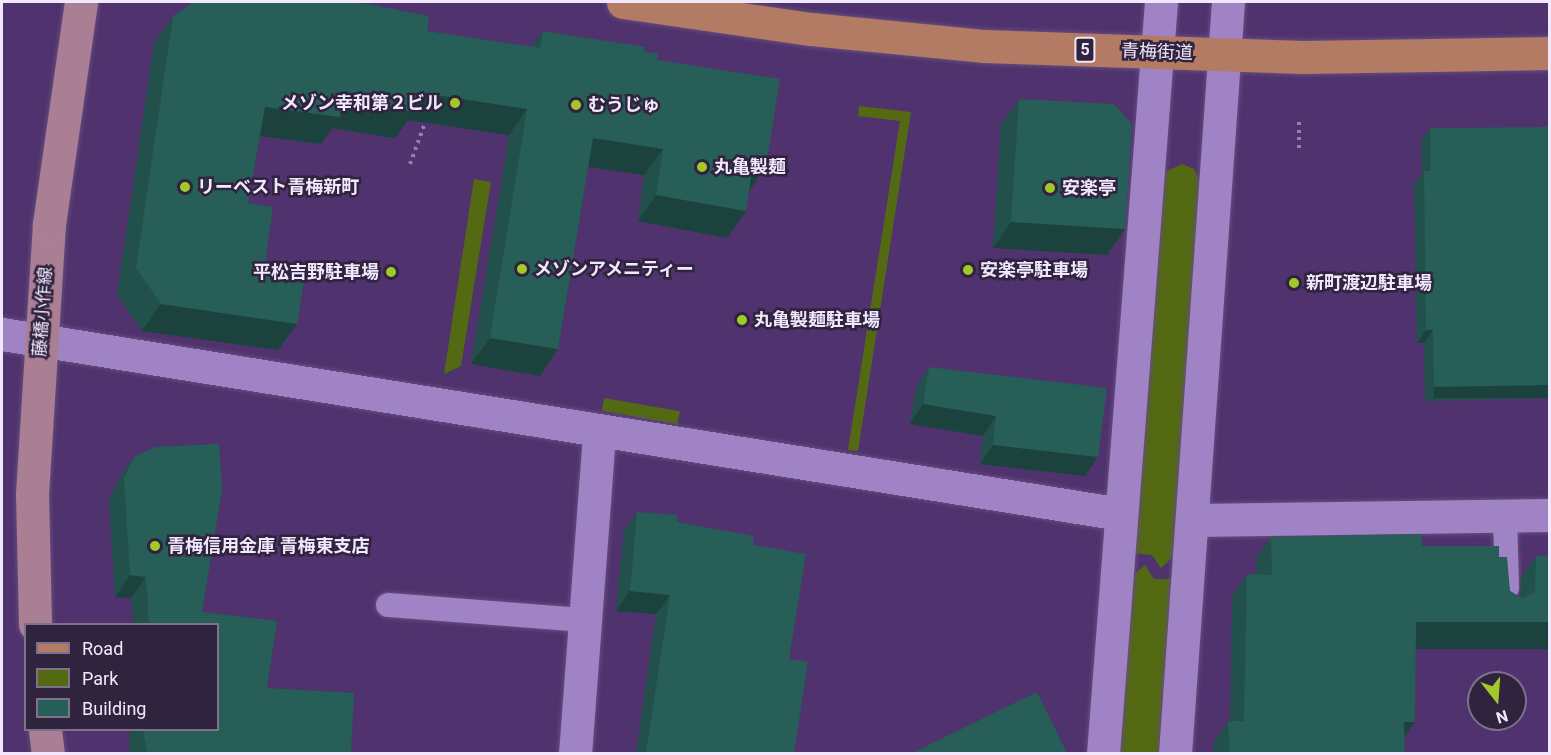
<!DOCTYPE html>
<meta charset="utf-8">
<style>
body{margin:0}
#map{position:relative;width:1551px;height:755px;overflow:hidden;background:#4f326e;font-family:Roboto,"Noto Sans JP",sans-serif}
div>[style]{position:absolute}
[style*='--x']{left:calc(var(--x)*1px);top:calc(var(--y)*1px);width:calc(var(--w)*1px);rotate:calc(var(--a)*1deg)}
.green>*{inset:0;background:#536a12;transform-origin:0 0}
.path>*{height:4px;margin-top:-2px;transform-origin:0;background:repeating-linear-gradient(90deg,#9580ac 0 3px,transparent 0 7.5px)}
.roads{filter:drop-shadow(0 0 2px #654d7e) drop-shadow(0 0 2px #654d7e)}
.service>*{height:24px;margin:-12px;padding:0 12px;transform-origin:12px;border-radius:12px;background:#a083c5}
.minor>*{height:33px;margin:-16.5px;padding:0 16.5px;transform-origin:16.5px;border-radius:16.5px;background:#a083c5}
.secondary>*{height:33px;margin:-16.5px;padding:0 16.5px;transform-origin:16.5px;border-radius:16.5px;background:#aa7f94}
.primary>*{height:33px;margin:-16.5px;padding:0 16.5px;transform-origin:16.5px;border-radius:16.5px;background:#b37b63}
.wall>*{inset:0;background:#22514b}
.shaded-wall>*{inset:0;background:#1b423d;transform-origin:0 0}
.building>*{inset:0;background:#275e57}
.dots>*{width:16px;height:16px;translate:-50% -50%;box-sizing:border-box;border:3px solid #2f233e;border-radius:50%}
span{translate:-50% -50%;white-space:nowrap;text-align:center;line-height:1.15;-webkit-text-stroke:5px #2f233e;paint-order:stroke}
.shield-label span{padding:2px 4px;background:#2f233e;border:2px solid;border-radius:4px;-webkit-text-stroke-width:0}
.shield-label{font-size:16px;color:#f1e8fe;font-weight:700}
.street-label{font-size:18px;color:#f1e8fe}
.poi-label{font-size:18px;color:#f1e8fe;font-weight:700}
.right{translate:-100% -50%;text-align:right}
.left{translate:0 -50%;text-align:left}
.frame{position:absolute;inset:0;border:3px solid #f1e8fe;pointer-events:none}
.legend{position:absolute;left:24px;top:623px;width:195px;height:108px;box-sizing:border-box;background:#2f233e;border:2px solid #7d728b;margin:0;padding:8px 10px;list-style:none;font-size:18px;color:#f1e8fe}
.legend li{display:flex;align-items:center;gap:12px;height:30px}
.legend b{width:30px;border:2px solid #7d728b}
.north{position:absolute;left:1467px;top:671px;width:60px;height:60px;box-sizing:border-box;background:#2f233e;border:2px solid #7d728b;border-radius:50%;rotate:163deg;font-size:16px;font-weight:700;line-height:24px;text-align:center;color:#f1e8fe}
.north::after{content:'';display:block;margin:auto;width:21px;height:27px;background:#a1c92a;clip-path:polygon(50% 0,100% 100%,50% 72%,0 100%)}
</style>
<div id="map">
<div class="green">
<div style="clip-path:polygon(859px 106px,911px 112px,858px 451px,848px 450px,900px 121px,858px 116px)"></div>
<div style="clip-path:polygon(1182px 164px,1194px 169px,1200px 182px,1174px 556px,1161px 568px,1152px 555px,1133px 553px,1163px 173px)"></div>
<div style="clip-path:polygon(474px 179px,491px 182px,461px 366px,444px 374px)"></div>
<div style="left:604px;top:398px;width:77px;height:13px;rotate:10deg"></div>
<div style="clip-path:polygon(1145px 565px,1154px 579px,1173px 579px,1160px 753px,1118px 754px,1131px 577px)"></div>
</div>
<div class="path">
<div style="--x:1299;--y:148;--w:30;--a:-90"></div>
<div style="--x:410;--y:164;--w:44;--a:-69.9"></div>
</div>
<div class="roads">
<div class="service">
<div style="--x:1505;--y:515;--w:73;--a:88.4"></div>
<div style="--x:388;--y:605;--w:198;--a:4.4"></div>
</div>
<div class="minor">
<div style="--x:2;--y:334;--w:1133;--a:9.14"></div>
<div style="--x:1193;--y:520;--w:357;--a:-0.8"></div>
<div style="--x:575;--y:754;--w:323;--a:-85.7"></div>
<div style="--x:1103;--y:754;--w:754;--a:-85.59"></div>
<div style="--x:1175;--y:754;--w:754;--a:-85.97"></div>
</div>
<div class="secondary">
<div style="--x:35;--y:624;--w:130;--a:-91.3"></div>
<div style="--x:32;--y:494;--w:271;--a:-86.4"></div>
<div style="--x:49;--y:224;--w:224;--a:-81.8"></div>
<div style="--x:45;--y:730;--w:24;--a:83"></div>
</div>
<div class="primary">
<div style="--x:623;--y:2;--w:190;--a:8.2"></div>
<div style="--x:811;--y:29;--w:175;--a:5.6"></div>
<div style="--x:985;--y:46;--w:317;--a:2"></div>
<div style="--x:1302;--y:57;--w:248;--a:-0.9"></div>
</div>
</div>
<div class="wall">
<div style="clip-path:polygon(173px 16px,427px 31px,531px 47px,543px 31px,644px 52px,657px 60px,749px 192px,727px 238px,638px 221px,644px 175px,588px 167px,558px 349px,540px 376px,471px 364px,509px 135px,408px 120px,395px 138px,332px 128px,321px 144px,260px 136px,248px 203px,265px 263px,297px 324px,278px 350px,142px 331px,117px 295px,154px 43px)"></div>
<div style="clip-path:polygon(1019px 99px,1125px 229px,1107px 255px,993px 248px,1001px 125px)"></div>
<div style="clip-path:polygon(1430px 128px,1550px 398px,1425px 401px,1424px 343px,1417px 343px,1414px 184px,1422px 174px,1421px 141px)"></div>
<div style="clip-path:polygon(929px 367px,1085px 476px,980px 464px,983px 436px,910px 424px,916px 387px)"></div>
<div style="clip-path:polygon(219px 444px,222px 490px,202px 612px,277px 621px,267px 688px,354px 693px,351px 753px,129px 753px,130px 729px,218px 729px,218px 624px,133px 624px,131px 598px,115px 597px,109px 500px,119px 479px,134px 457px,155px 447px)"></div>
<div style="clip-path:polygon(637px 512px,677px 522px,753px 545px,789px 659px,794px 753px,636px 753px,656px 614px,616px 611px,624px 531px)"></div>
<div style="clip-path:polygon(1271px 537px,1422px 546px,1499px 557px,1510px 591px,1520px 597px,1521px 577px,1536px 556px,1550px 643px,1416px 643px,1404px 737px,1405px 753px,1214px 753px,1213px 743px,1228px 721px,1230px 721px,1232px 596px,1247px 574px,1257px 574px,1256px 559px)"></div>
</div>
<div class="shaded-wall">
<div style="clip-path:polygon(417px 92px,527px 109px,509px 135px,408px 120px,395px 138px,332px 128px,321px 144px,246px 134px,265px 107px,343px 100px)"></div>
<div style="clip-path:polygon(593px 138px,663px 149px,644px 175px,574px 165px)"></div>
<div style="clip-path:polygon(753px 165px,766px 167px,747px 194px)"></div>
<div style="clip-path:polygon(656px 195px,746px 211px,727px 238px,638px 221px)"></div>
<div style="clip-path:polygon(1011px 222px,1125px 229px,1107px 255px,993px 248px)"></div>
<div style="clip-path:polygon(161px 304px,297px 324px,278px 350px,142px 331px)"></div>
<div style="clip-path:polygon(1426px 330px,1433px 330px,1424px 343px,1417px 343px)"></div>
<div style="clip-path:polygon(490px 338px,558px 349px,540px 376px,471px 364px)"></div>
<div style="left:1550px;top:385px;width:13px;height:116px;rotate:90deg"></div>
<div style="clip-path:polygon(923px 404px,996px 416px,983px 436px,910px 424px)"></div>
<div style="clip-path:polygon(993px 445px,1098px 457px,1085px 476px,980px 464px)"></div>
<div style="clip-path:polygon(130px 575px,146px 577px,131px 598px,115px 597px)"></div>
<div style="clip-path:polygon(630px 591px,670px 595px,656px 614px,616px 611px)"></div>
<div style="left:1416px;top:622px;width:134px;height:27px"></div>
<div style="clip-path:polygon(1404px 722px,1415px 722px,1400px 744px)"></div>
</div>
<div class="building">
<div style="clip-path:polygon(194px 2px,357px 2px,429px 16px,427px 31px,540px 48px,543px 31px,645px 47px,644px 52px,658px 53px,657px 60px,780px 79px,766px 167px,753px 165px,746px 211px,656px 195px,663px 149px,593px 138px,558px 349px,490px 338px,527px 109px,417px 92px,414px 112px,343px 100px,340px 117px,265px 107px,248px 203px,273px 207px,265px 263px,306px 269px,297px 324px,161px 304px,136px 268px,173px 16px)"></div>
<div style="clip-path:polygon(1019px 99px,1114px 104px,1132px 124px,1125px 229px,1011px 222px)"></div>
<div style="clip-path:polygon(1550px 127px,1550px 385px,1434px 387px,1433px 330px,1426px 330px,1424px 171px,1431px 171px,1430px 128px)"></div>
<div style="clip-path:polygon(929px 367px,1107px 388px,1098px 457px,993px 445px,996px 416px,923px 404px)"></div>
<div style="clip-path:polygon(219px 444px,222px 490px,202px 612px,277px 621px,267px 688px,354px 693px,351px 753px,148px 753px,144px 736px,144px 729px,218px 729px,218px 624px,149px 624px,146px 577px,130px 575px,124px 478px,134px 457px,155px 447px)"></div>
<div style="clip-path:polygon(637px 512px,677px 515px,677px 522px,753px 536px,753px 545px,806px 554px,789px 659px,808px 662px,794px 753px,646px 753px,670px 595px,630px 591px)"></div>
<div style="clip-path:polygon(1421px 534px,1422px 546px,1499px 546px,1499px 557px,1507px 557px,1510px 591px,1523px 599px,1535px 591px,1536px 556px,1550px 555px,1550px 622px,1416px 622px,1415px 722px,1404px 722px,1405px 753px,1230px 753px,1228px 721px,1244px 721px,1247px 574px,1272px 575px,1271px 537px)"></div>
<div style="clip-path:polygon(1037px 692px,1067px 753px,912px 753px)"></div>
</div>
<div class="dots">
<div style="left:455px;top:103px;background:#a1c92a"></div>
<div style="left:576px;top:105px;background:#a1c92a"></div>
<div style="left:702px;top:167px;background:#a1c92a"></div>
<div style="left:185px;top:187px;background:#a1c92a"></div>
<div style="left:1050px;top:188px;background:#a1c92a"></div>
<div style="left:522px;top:269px;background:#a1c92a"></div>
<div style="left:968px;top:270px;background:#a1c92a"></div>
<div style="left:391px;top:272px;background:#a1c92a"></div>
<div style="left:1294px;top:283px;background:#a1c92a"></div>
<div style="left:742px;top:320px;background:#a1c92a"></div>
<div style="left:155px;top:546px;background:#a1c92a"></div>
</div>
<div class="shield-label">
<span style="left:1085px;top:50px">5</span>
</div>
<div class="street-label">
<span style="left:1157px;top:52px;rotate:2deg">青梅街道</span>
<span style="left:43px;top:312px;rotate:-86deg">藤橋小作線</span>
</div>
<div class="poi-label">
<span class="right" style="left:443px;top:103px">メゾン幸和第２ビル</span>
<span class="left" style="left:588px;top:105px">むうじゅ</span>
<span class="left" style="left:714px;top:167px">丸亀製麺</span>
<span class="left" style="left:197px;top:187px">リーベスト青梅新町</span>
<span class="left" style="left:1062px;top:188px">安楽亭</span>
<span class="left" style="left:534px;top:269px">メゾンアメニティー</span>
<span class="left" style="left:980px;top:270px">安楽亭駐車場</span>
<span class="right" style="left:379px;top:272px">平松吉野駐車場</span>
<span class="left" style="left:1306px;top:283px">新町渡辺駐車場</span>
<span class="left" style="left:754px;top:320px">丸亀製麺駐車場</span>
<span class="left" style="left:167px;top:546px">青梅信用金庫 青梅東支店</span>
</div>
<div class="frame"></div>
<ul class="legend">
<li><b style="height:8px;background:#b37b63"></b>Road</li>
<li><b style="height:16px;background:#536a12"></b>Park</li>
<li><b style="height:16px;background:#275e57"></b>Building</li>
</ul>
<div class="north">N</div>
</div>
